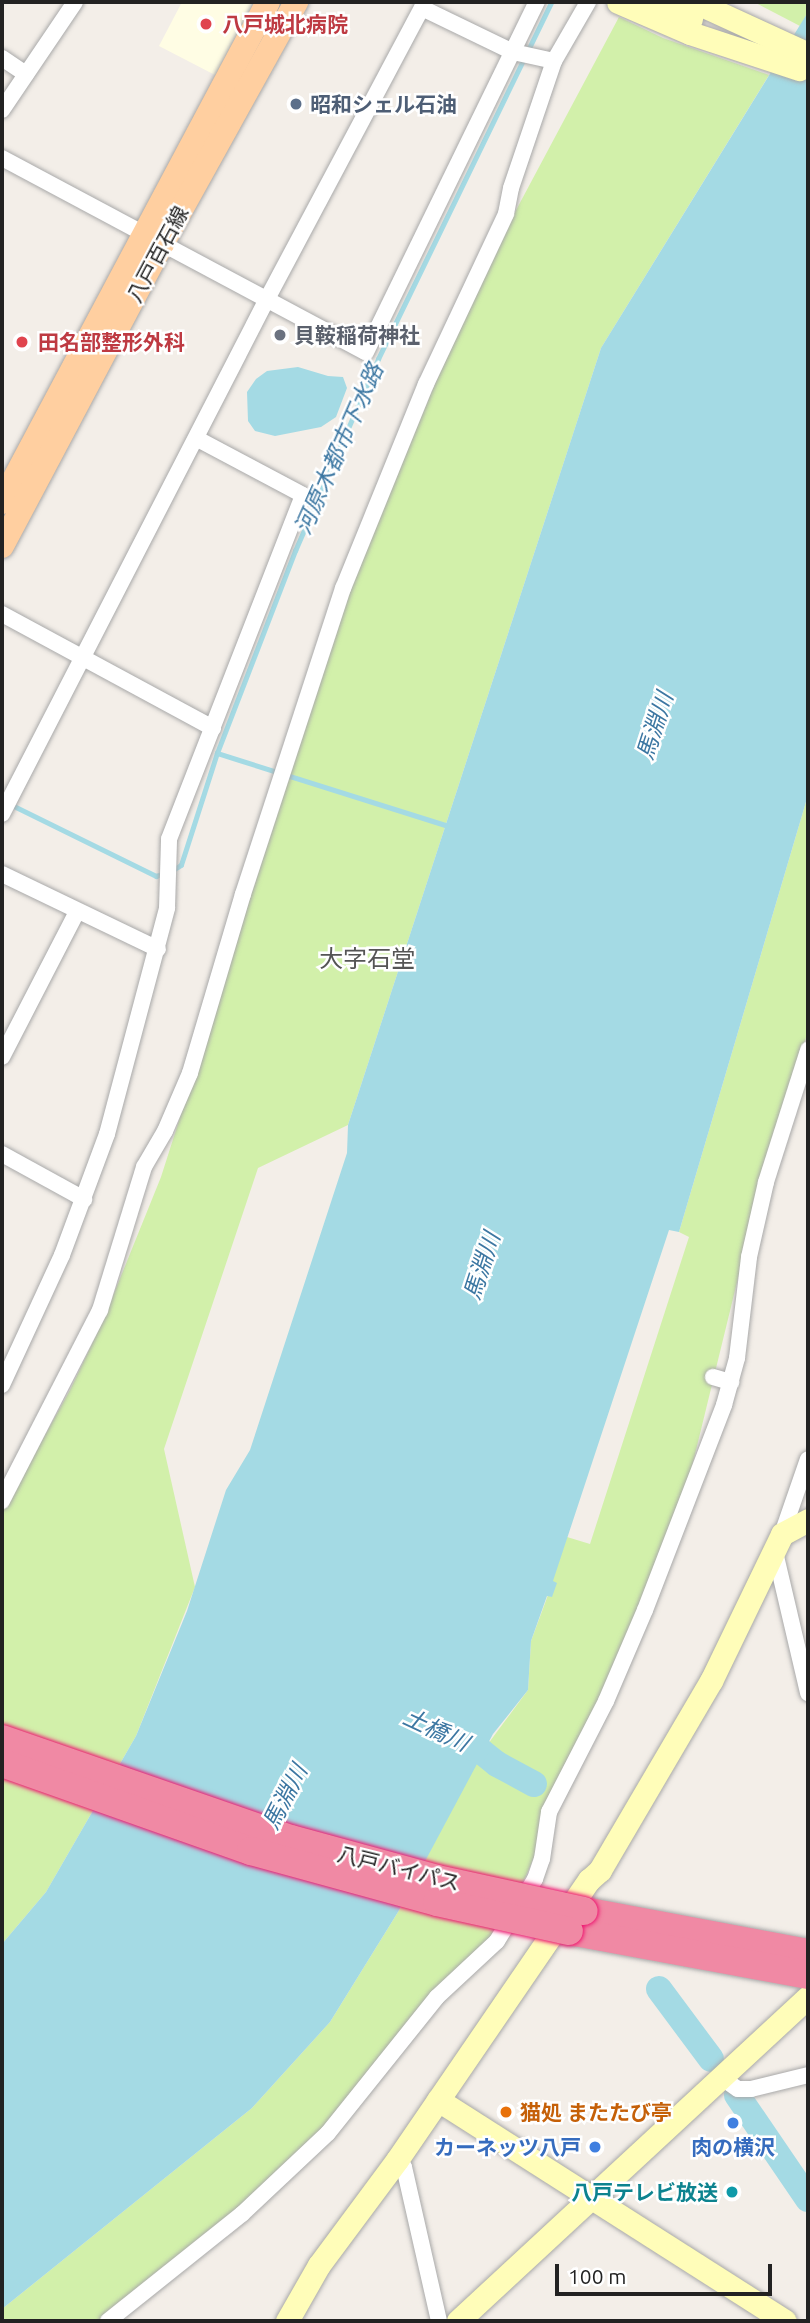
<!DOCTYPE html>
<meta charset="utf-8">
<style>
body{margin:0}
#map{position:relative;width:810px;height:2323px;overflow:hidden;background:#f3eee8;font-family:Ubuntu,"Noto Sans JP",sans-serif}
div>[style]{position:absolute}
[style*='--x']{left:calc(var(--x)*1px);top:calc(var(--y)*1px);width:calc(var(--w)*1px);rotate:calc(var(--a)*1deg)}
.education>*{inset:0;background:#fffde4}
.grass>*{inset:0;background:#d2f0aa}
.water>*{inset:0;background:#a4dae4}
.stream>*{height:4.5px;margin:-2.25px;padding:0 2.25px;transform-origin:2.25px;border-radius:2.25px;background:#a4dae4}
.river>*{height:26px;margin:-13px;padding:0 13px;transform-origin:13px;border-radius:13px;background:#a4dae4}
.roads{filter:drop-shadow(0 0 2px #a9a9a9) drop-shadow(0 0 2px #a9a9a9)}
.street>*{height:16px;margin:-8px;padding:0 8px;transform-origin:8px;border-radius:8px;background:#fff}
.secondary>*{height:23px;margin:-11.5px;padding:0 11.5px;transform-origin:11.5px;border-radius:11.5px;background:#fffdb9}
.primary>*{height:24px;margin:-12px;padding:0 12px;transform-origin:12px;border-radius:12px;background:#ffcfa0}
.highway>*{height:28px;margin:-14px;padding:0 14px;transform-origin:14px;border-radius:14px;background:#f089a4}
.bridges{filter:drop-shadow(0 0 2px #ed1871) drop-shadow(0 0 2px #ed1871)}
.highway-bridge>*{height:28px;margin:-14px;padding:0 14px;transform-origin:14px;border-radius:14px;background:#f089a4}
.dots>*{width:19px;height:19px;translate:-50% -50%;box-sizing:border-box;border:4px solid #fff;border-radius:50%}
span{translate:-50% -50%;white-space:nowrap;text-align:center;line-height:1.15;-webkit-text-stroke:5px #fff;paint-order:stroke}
.health-label{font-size:21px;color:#be3a42;font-weight:700}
.left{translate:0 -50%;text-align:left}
.service-label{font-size:21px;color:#4e5e75;font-weight:700}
.street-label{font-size:21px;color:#222}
.worship-label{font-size:21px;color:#5b616d;font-weight:700}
.food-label{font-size:21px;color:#c56008;font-weight:700}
.shop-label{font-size:21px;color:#366cbe;font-weight:700}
.right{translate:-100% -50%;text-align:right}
.culture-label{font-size:21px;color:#0d838f;font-weight:700}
.water-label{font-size:23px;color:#3c77a2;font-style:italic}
.quarter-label{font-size:24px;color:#555}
.frame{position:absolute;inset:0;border:4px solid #222;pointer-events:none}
.scale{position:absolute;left:555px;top:2264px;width:217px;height:32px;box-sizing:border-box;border:4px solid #222;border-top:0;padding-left:9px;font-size:21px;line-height:24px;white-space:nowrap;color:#222;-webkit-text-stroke:5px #fff;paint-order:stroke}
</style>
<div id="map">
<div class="education">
<div style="clip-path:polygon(182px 2px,254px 2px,215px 75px,159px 46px)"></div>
</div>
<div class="grass">
<div style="clip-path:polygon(754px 2px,808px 2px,808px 12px,800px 26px)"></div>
<div style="clip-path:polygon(619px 17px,663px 38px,769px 75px,601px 348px,348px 1125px,258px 1168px,164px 1449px,195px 1587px,136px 1736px,46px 1892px,2px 1944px,2px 1513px,70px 1390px,102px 1323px,161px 1177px,346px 598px,432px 391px,497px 246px)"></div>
<div style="clip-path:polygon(808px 795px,808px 1031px,762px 1180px,686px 1491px,602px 1699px,542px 1814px,534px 1857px,526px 1876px,490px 1937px,475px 1955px,324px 2130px,240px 2209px,99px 2321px,2px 2321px,2px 2309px,252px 2108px,330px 2022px,398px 1912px,482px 1752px,528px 1690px,531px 1641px,548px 1595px,552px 1597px,552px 1581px,567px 1537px,590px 1544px,689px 1237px,679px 1232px)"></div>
</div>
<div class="water">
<div style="clip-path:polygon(808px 12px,808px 795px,679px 1232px,669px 1230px,553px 1581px,557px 1583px,552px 1597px,547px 1596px,531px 1641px,528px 1690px,493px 1734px,398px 1912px,330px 2022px,252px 2108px,2px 2309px,2px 1944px,46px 1892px,136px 1736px,187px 1611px,226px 1490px,250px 1450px,347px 1153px,348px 1125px,601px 348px)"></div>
<div style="clip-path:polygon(298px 367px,328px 376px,343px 377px,347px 388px,336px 417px,321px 427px,275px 436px,255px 431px,248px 421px,247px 392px,256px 379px,267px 371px)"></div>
</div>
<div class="stream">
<div style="--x:217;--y:753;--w:239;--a:17.5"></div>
<div style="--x:12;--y:805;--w:161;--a:26.2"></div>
<div style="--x:156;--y:876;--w:9;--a:-18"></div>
<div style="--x:173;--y:870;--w:9;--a:-32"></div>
<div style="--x:181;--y:865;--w:118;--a:-72.2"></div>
<div style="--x:217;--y:753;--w:217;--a:-68.9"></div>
<div style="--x:295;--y:551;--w:209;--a:-66.6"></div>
<div style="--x:378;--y:359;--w:397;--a:-64.1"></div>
</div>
<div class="river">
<div style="--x:451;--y:1737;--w:34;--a:26"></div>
<div style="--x:482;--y:1752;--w:19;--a:39"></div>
<div style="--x:497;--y:1764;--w:42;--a:28.4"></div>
<div style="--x:659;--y:1989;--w:87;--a:53.4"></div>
<div style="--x:737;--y:2095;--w:126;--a:55.7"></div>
</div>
<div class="roads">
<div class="street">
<div style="--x:2;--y:58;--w:29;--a:34"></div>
<div style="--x:554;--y:61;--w:68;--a:-60"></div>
<div style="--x:2;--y:110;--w:130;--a:-55.9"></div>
<div style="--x:2;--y:158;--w:412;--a:28.1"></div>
<div style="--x:366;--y:352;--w:390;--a:-64"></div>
<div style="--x:2;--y:614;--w:240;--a:28.4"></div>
<div style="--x:2;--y:814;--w:577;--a:-62.77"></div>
<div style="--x:266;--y:301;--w:332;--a:-62"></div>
<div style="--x:422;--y:8;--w:101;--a:25.8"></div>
<div style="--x:513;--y:52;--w:42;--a:12.4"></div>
<div style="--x:554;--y:61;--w:134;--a:108.7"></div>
<div style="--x:511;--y:188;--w:26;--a:101"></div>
<div style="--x:506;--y:214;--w:188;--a:115.2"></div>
<div style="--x:426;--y:384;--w:220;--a:112.1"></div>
<div style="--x:343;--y:588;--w:322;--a:108.1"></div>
<div style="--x:243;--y:894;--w:187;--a:106.5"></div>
<div style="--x:190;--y:1073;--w:63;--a:113.3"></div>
<div style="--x:165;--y:1131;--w:42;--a:120.3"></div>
<div style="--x:144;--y:1167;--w:150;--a:107.1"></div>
<div style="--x:100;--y:1310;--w:215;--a:117.2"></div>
<div style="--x:2;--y:874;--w:173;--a:25.7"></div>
<div style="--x:2;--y:1057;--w:163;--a:-62.7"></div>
<div style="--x:2;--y:1154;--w:94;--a:28.8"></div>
<div style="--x:713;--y:1377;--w:19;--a:16"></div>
<div style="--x:2;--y:1385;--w:143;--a:-65.2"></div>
<div style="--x:62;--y:1255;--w:129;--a:-69.6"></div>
<div style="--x:107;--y:1134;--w:234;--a:-75.1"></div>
<div style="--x:167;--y:908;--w:69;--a:-88.3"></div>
<div style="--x:169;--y:839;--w:369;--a:-68.7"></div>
<div style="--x:303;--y:495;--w:121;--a:-152"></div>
<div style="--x:782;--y:1534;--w:79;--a:-70.9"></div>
<div style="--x:775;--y:1552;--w:145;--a:76.8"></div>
<div style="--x:722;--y:2078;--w:19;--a:35"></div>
<div style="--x:738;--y:2089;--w:13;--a:0"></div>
<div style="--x:751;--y:2089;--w:59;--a:-13.8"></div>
<div style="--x:397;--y:2160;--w:10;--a:45"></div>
<div style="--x:404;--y:2167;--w:158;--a:77.2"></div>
<div style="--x:108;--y:2321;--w:171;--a:-38.6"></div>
<div style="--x:242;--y:2214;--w:118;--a:-43.3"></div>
<div style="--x:328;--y:2133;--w:174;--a:-51.3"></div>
<div style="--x:437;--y:1997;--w:82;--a:-43"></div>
<div style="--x:497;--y:1941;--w:73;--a:-58.5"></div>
<div style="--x:535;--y:1879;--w:21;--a:-71"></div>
<div style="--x:542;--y:1859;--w:48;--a:-81.5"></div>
<div style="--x:549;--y:1812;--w:125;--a:-62.8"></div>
<div style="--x:606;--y:1701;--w:99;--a:-66.8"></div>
<div style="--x:645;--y:1610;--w:220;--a:-68.9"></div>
<div style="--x:724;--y:1405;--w:49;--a:-74.5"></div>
<div style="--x:737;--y:1358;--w:102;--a:-83.2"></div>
<div style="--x:749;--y:1257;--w:77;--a:-77.2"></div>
<div style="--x:766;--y:1182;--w:139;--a:-72.3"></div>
</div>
<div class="secondary">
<div style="--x:618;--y:2;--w:78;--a:23.3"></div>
<div style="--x:690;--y:33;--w:115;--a:18.3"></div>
<div style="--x:658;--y:2;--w:37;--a:26"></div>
<div style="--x:695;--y:2;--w:124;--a:24.7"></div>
<div style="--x:438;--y:2100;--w:411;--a:32.5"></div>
<div style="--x:287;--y:2321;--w:64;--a:-60.3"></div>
<div style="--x:319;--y:2265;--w:131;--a:-53.4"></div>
<div style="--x:397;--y:2160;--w:340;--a:-55.6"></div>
<div style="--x:589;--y:1880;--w:15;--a:-42"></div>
<div style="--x:600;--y:1870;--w:219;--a:-59.6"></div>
<div style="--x:711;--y:1681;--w:163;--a:-64.2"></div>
<div style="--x:782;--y:1534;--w:30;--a:-28"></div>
<div style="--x:458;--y:2321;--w:477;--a:-42.8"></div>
</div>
<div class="primary">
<div style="--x:2;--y:502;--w:566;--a:-61.99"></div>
<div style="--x:2;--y:546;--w:342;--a:-62.1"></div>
<div style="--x:162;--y:244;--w:277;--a:-61"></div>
</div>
<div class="highway">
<div style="--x:584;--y:1911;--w:228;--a:10.6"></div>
<div style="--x:569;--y:1931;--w:243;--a:10.4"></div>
</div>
</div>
<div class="bridges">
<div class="highway-bridge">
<div style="--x:2;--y:1739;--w:306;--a:19.1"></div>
<div style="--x:291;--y:1839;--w:151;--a:15.3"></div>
<div style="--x:437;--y:1879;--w:150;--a:12.3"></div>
<div style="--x:2;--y:1763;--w:264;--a:19.5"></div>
<div style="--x:251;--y:1851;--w:193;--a:15.3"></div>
<div style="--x:437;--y:1902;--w:135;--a:12.4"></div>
</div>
</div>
<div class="dots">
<div style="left:206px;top:24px;background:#e0444e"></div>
<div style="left:296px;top:104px;background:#5c6f8a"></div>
<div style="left:280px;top:335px;background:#6b7280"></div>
<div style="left:22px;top:342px;background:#e0444e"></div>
<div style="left:506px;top:2112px;background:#e8710a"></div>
<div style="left:733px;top:2123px;background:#3f7fe0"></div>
<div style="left:595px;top:2147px;background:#3f7fe0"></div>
<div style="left:732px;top:2192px;background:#0f9aa8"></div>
</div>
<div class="health-label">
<span class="left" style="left:222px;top:24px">八戸城北病院</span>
<span class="left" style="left:38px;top:342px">田名部整形外科</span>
</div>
<div class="service-label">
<span class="left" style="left:310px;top:104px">昭和シェル石油</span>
</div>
<div class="street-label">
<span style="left:157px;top:254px;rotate:-62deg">八戸百石線</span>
<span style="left:399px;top:1868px;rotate:14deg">八戸バイパス</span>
</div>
<div class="worship-label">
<span class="left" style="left:294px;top:335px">貝鞍稲荷神社</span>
</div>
<div class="food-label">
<span class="left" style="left:520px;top:2112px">猫処 またたび亭</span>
</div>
<div class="shop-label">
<span class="right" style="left:581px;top:2147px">カーネッツ八戸</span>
<span style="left:733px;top:2147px">肉の横沢</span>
</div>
<div class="culture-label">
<span class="right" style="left:718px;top:2192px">八戸テレビ放送</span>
</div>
<div class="water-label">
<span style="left:339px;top:449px;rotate:-66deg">河原木都市下水路</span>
<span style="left:655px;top:726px;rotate:-72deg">馬淵川</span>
<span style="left:482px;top:1266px;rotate:-72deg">馬淵川</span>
<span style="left:436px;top:1730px;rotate:25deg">土橋川</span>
<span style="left:285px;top:1797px;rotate:-63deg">馬淵川</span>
</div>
<div class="quarter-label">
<span style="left:367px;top:959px">大字石堂</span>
</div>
<div class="frame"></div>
<div class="scale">100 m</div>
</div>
